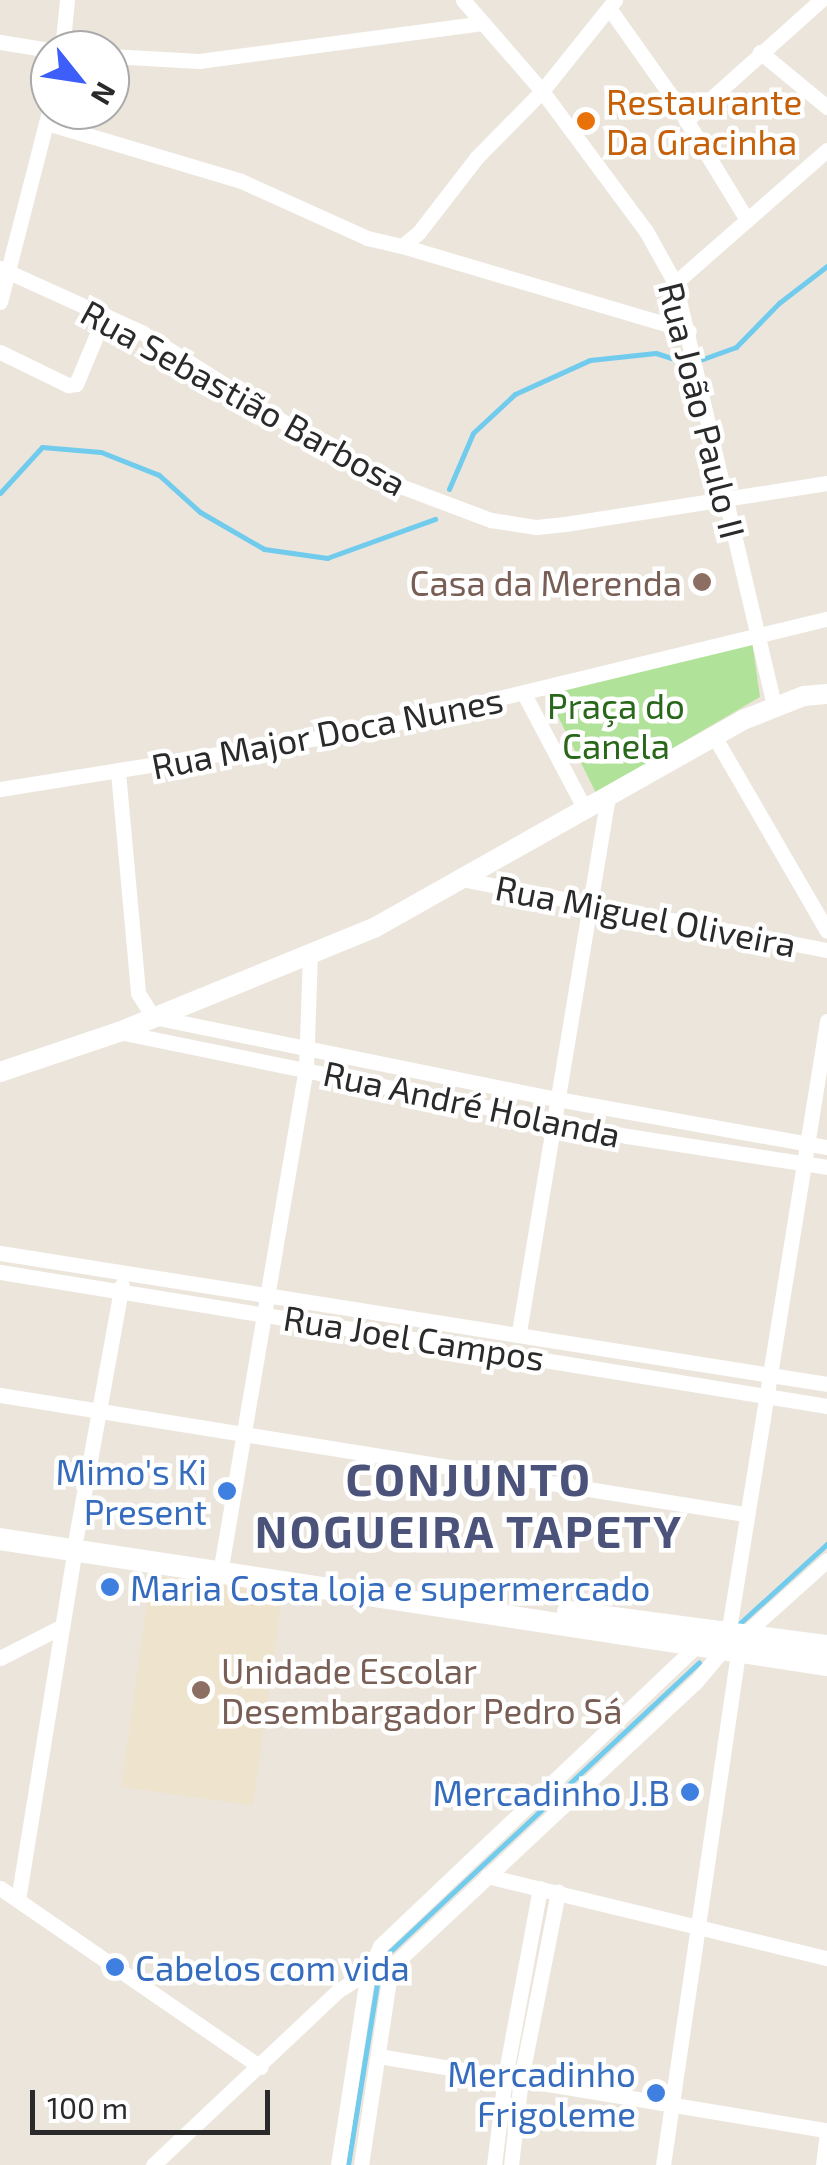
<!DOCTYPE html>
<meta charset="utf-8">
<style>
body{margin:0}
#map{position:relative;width:827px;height:2165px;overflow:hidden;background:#ece5dc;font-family:"Exo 2",sans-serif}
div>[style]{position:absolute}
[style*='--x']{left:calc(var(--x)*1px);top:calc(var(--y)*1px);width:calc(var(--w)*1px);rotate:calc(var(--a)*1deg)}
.education>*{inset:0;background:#eee3cc;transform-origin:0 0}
.green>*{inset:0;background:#b1e299}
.stream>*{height:5px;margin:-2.5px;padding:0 2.5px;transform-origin:2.5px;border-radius:2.5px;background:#70cbed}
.minor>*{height:15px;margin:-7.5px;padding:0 7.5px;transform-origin:7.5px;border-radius:7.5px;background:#fff}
.tertiary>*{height:20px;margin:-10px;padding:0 10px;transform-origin:10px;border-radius:10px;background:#fff}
.secondary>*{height:22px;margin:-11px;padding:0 11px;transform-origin:11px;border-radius:11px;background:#fff}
.dots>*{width:28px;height:28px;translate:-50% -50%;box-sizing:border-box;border:5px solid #fff;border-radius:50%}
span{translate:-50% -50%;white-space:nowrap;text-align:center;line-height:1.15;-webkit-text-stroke:9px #fff;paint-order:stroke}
.food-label{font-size:35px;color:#c56008}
.left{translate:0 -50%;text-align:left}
.street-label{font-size:35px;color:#2a2a2a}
.education-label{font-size:35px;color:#785e54}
.right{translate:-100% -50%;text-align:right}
.park-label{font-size:35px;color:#29671b}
.shop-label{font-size:35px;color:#366cbe}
.district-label{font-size:45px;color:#4b537b;font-weight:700;letter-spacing:2.5px}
.north{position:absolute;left:30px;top:30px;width:100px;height:100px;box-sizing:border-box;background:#fff;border:2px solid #aaa;border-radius:50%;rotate:120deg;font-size:28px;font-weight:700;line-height:40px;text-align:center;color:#2a2a2a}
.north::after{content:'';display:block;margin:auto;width:35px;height:45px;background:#3d5ef8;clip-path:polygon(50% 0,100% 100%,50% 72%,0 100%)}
.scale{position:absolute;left:30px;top:2090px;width:240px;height:45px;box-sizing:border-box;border:5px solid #2a2a2a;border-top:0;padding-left:12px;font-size:30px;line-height:35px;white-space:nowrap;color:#2a2a2a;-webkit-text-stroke:8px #fff;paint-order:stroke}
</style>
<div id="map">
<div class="education">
<div style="left:151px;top:1575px;width:133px;height:214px;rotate:8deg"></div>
</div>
<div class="green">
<div style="clip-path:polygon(752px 641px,760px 697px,596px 793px,547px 694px)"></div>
</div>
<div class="stream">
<div style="--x:449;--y:489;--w:61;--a:-66.8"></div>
<div style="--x:473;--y:433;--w:57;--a:-42.9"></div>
<div style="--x:515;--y:394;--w:82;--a:-24.4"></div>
<div style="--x:590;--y:360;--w:66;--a:-6.1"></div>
<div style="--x:656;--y:353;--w:35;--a:18"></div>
<div style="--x:689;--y:364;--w:50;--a:-19.9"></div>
<div style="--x:736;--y:347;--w:62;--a:-45.7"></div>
<div style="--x:779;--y:303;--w:61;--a:-37.6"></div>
<div style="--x:0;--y:493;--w:62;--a:-47.6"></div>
<div style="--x:42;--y:447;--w:59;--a:4.8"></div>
<div style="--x:101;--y:452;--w:62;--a:21.6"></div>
<div style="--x:159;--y:475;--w:55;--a:42.1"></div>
<div style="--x:200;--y:512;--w:74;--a:30"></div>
<div style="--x:264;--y:549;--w:64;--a:8.1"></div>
<div style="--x:327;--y:558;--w:115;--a:-19.9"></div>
<div style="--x:739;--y:1624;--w:119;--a:-42.3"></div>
<div style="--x:382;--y:1959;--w:434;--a:-43.1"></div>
<div style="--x:348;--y:2165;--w:183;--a:-80.9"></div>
</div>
<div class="minor">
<div style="--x:463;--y:0;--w:121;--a:49"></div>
<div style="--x:542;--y:91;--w:174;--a:53.4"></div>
<div style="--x:646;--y:231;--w:60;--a:60.9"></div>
<div style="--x:675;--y:283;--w:434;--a:76.8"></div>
<div style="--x:609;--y:8;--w:109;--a:54.7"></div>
<div style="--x:672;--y:97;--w:144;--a:58.6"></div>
<div style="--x:0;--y:42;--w:51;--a:9.1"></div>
<div style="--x:62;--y:50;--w:50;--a:-84.3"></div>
<div style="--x:760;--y:52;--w:87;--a:39.4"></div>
<div style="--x:110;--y:56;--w:89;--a:3.2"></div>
<div style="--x:199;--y:61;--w:286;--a:-7.6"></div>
<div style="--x:686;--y:121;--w:181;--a:-41.9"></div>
<div style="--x:47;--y:123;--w:202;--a:16.6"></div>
<div style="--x:241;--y:181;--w:138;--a:24.3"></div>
<div style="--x:367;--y:238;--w:36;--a:13"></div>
<div style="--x:402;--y:246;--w:22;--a:-39"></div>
<div style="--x:419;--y:232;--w:95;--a:-52.3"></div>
<div style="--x:477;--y:157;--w:93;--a:-45.4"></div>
<div style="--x:542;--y:91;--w:117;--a:-51.3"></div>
<div style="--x:402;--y:246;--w:299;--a:16.5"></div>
<div style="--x:0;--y:268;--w:157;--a:24.4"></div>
<div style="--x:143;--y:333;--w:260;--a:32.3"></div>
<div style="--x:363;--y:472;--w:137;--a:20.6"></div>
<div style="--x:491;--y:520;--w:46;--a:8.8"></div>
<div style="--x:536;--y:527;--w:29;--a:-6"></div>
<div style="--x:565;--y:524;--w:265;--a:-8.9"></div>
<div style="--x:675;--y:283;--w:202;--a:-41.2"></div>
<div style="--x:0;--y:302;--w:201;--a:-75.6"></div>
<div style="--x:0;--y:352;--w:76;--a:25.9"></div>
<div style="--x:68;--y:385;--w:8;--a:-7"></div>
<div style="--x:76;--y:384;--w:75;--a:-67.2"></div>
<div style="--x:524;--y:694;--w:130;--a:62.1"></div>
<div style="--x:714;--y:736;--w:225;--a:59.9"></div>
<div style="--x:118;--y:772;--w:222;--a:84.8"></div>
<div style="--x:138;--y:993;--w:28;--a:58"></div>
<div style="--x:153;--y:1017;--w:412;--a:11.5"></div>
<div style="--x:557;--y:1099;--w:274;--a:10.1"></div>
<div style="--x:0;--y:789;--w:372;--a:-9.1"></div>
<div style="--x:367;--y:730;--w:473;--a:-13.6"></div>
<div style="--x:466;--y:880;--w:368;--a:11"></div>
<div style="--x:119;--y:1032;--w:519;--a:11.57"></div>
<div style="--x:627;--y:1136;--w:202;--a:8.8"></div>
<div style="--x:0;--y:1253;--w:837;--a:9"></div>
<div style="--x:0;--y:1272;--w:838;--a:9.2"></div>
<div style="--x:519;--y:1332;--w:543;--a:-80.57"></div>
<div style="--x:0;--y:1395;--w:753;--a:9.09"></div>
<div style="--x:76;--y:1537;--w:256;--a:-79.7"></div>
<div style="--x:220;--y:1573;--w:512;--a:-80.34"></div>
<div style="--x:306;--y:1068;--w:115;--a:-88"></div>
<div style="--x:0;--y:1658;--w:66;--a:-27"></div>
<div style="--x:487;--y:1876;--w:350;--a:13.6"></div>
<div style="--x:0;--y:1888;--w:316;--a:34.5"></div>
<div style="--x:18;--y:1900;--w:355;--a:-80.8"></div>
<div style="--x:378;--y:2056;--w:455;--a:9.4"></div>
<div style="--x:153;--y:2165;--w:255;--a:-43.3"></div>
<div style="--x:339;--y:1990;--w:34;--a:-32"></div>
<div style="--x:368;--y:1972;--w:24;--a:-12"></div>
<div style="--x:391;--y:1967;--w:416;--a:-43.1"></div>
<div style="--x:695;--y:1683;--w:40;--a:-50"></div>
<div style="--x:721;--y:1652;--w:18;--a:-68"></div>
<div style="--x:728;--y:1635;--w:622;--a:-80.84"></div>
<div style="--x:338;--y:2165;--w:195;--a:-81.2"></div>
<div style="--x:368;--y:1972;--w:29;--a:-65"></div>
<div style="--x:380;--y:1946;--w:440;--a:-43.5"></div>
<div style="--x:361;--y:2165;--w:200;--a:-81.4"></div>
<div style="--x:494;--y:2165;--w:89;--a:-82.9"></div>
<div style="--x:505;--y:2077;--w:192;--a:-79.5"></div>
<div style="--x:511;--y:2165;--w:87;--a:-83.4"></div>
<div style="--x:521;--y:2079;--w:191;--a:-78.8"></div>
<div style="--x:663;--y:2165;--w:517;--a:-81.67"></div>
<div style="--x:738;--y:1653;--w:24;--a:-66"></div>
<div style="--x:748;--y:1631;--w:106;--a:-41.9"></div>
<div style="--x:823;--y:2165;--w:32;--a:-83"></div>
</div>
<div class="tertiary">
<div style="--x:0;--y:1072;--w:126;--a:-18.6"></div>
<div style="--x:119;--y:1032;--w:275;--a:-22.2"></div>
<div style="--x:374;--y:928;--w:424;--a:-29.4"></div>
<div style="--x:743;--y:720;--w:66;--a:-21.5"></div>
<div style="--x:804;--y:696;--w:23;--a:-5"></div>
</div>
<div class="secondary">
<div style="--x:0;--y:1539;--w:837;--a:8.66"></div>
<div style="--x:568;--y:1612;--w:261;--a:7.5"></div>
</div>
<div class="dots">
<div style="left:586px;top:121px;background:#e8710a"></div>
<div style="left:702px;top:582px;background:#8d6e63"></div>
<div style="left:227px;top:1491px;background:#3f7fe0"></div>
<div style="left:110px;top:1587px;background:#3f7fe0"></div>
<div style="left:201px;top:1690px;background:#8d6e63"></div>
<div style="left:690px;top:1792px;background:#3f7fe0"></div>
<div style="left:115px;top:1967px;background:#3f7fe0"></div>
<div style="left:656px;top:2093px;background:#3f7fe0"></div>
</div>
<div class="food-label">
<span class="left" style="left:606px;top:121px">Restaurante<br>Da Gracinha</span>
</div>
<div class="street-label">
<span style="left:244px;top:397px;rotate:29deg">Rua Sebastião Barbosa</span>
<span style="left:703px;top:410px;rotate:76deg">Rua João Paulo II</span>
<span style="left:327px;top:732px;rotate:-11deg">Rua Major Doca Nunes</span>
<span style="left:646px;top:915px;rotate:11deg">Rua Miguel Oliveira</span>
<span style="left:472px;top:1103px;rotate:12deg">Rua André Holanda</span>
<span style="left:414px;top:1337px;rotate:9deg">Rua Joel Campos</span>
</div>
<div class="education-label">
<span class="right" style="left:682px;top:582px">Casa da Merenda</span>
<span class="left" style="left:221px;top:1690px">Unidade Escolar<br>Desembargador Pedro Sá</span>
</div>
<div class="park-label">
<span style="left:616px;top:725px">Praça do<br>Canela</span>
</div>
<div class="shop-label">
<span class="right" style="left:207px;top:1491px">Mimo's Ki<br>Present</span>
<span class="left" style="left:130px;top:1587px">Maria Costa loja e supermercado</span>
<span class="right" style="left:670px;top:1792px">Mercadinho J.B</span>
<span class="left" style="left:135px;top:1967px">Cabelos com vida</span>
<span class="right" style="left:636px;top:2093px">Mercadinho<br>Frigoleme</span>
</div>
<div class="district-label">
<span style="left:469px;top:1505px">CONJUNTO<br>NOGUEIRA TAPETY</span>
</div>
<div class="north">N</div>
<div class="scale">100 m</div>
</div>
